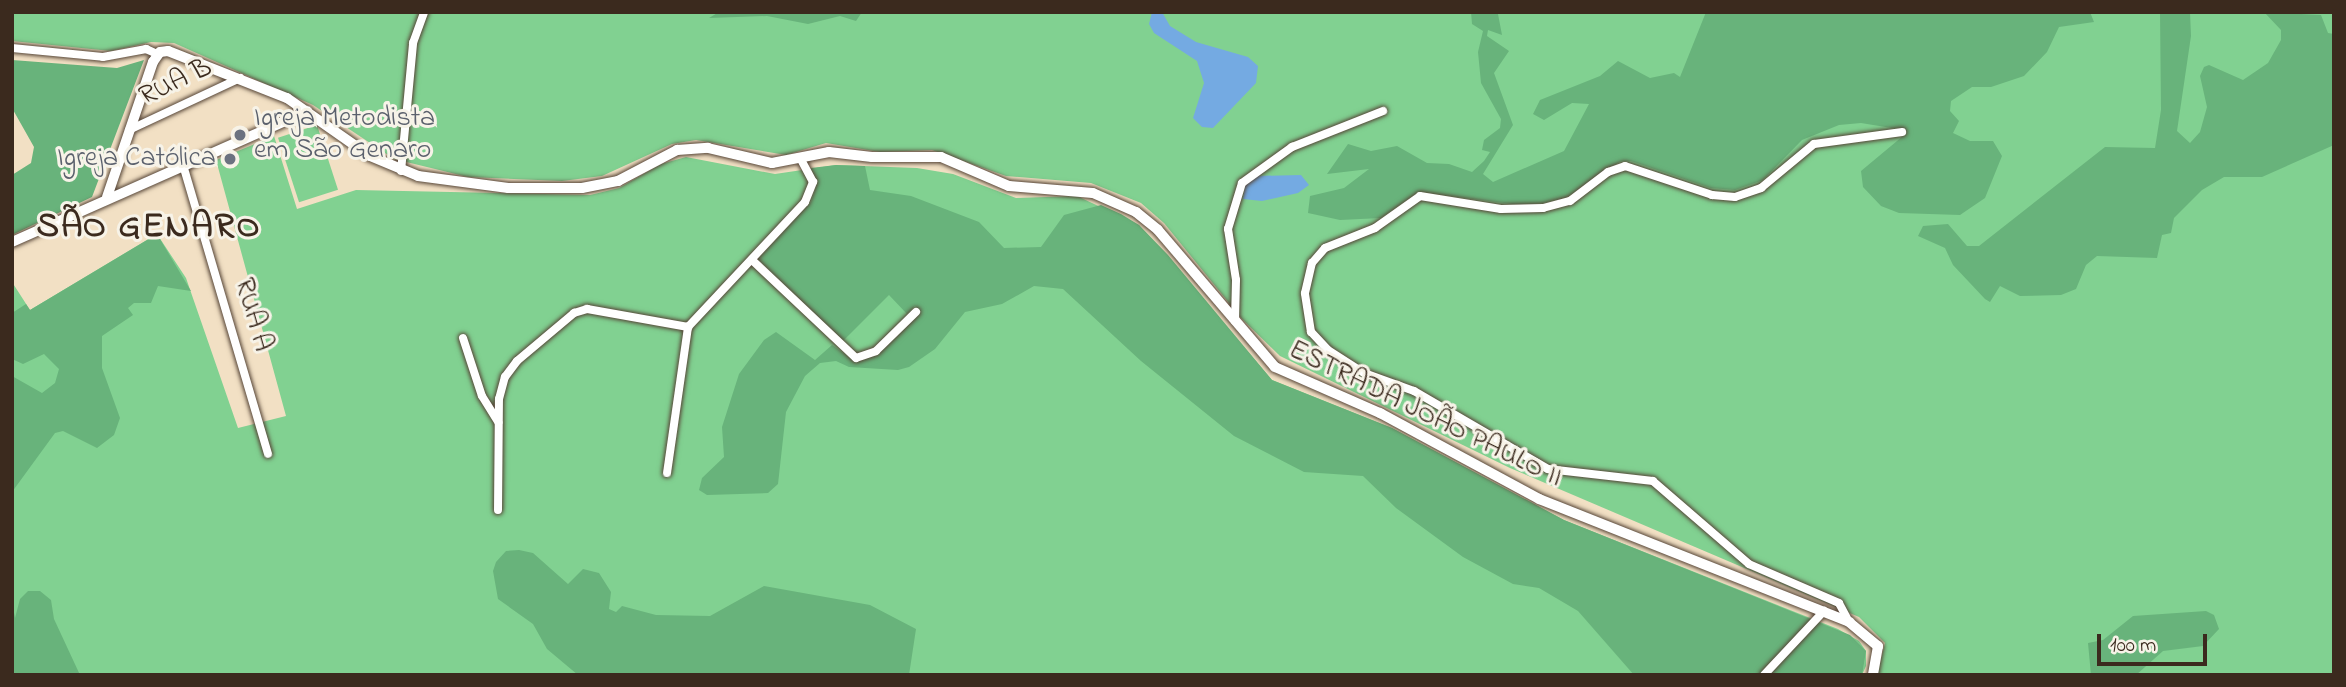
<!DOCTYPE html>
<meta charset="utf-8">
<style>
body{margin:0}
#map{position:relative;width:2346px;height:687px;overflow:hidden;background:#f2e0c4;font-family:"Indie Flower",sans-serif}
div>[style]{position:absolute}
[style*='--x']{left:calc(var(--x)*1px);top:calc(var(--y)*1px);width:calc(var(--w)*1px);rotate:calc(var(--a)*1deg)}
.green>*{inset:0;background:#81d191;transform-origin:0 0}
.forest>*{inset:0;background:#68b37b}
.water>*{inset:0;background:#74aae2}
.roads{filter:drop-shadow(0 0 2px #564537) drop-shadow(0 0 2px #564537)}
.street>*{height:8px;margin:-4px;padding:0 4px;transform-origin:4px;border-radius:4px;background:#fff}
.secondary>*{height:10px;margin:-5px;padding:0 5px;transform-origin:5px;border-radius:5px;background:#fff}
.dots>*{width:19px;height:19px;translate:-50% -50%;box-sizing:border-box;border:4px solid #f7f3e8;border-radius:50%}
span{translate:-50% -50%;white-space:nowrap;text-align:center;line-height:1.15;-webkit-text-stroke:6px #f7f3e8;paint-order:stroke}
.street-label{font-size:28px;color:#3b2a1e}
.worship-label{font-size:28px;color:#5b616d}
.left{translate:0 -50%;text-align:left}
.right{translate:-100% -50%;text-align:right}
.district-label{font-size:35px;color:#3b2a1e;font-weight:700;letter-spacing:2px}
.frame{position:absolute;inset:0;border:14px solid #3b2a1e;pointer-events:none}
.scale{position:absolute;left:2097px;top:634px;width:110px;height:32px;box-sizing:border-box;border:4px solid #3b2a1e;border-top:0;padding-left:9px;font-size:21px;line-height:24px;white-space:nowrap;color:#3b2a1e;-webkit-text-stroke:5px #f7f3e8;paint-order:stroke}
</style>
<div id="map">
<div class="green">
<div style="clip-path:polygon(12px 12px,2334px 12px,2334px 675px,1877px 675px,1885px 643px,1859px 617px,1510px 468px,1280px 356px,1242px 319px,1164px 223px,1141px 203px,1091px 183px,1006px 176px,932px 150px,880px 152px,826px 143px,786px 155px,696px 140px,672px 144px,602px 176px,562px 181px,468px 177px,394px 159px,313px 105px,174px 43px,151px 42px,111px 51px,12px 41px)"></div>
<div style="left:317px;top:125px;width:68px;height:41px;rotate:72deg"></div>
<div style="clip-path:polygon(274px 136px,297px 209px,356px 190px,590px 195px,619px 188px,661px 164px,686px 157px,775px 174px,836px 165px,917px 168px,953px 174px,1016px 198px,1077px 196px,1139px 225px,1272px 380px,1392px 428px,1564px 520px,1838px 629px,1859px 641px,1866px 651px,1866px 666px,1862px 675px,12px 675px,12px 282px,30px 310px,157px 234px,186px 278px,238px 428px,286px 416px,216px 160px)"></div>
</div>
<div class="forest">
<div style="clip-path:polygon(719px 12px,862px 12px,856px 21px,840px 16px,808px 24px,767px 16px,709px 18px)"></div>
<div style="clip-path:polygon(1471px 12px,1498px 14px,1502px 35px,1488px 30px,1487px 36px,1509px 51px,1494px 73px,1513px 125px,1483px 174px,1493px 182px,1564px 151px,1589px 104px,1572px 103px,1544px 120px,1533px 114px,1540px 100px,1600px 76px,1618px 61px,1650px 78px,1674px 73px,1680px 77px,1706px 12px,2090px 12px,2094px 22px,2059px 27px,2047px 52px,2024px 76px,1991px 87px,1972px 87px,1951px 101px,1950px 111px,1959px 121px,1953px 133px,1970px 141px,1993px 141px,2002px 156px,1985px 198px,1960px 215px,1899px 213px,1881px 206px,1863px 187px,1861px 171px,1903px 136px,1904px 130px,1861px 123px,1839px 125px,1802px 140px,1763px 180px,1735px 190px,1711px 188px,1631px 161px,1621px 161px,1565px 198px,1543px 203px,1520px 205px,1418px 192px,1381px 218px,1340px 220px,1308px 213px,1310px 196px,1344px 188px,1369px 169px,1327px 174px,1348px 144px,1371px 151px,1397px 146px,1427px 163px,1449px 164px,1472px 172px,1484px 161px,1490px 152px,1482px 150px,1484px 140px,1500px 128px,1501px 119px,1481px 83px,1478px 52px,1483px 31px,1472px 24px)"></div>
<div style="clip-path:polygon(2160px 12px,2190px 12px,2191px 36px,2177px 131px,2190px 143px,2200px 132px,2207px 107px,2200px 76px,2204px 67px,2209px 65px,2243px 80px,2268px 63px,2281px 40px,2281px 30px,2264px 12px,2321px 15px,2328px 33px,2334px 34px,2334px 145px,2262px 177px,2224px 177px,2202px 190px,2174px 218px,2171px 233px,2162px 235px,2157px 258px,2097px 256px,2086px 265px,2076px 289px,2061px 295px,2020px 296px,2000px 286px,1990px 302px,1985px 299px,1953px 265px,1945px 248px,1918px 236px,1923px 226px,1948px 224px,1967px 246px,1979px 246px,2105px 147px,2155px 148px,2161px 110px)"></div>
<div style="clip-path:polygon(12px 60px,117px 68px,144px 60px,92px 197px,12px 235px,12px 175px,31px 163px,34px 147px,12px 108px)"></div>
<div style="clip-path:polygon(836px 165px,865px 166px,870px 190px,911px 196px,979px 222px,1004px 248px,1041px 247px,1064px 215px,1101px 205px,1121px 214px,1139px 225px,1168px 255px,1272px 380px,1392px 428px,1564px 520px,1850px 635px,1866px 651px,1862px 675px,1634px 675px,1578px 611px,1539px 588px,1513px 584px,1463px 557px,1396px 508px,1363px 476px,1304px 472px,1234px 436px,1141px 361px,1063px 289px,1034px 286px,1002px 304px,965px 312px,935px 349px,909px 367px,898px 370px,849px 367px,836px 361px,820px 363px,805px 376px,786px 412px,778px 484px,768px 493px,707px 495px,699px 490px,702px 478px,724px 457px,722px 427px,739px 374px,764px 340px,776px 332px,815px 360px,832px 345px,853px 360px,864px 360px,885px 348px,920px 312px,915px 306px,907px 314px,889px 295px,843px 341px,758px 259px,811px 202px,817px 184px,811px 168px)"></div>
<div style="clip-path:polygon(157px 234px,191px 291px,158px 286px,151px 303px,134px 303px,128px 308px,133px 315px,102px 336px,102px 368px,120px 418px,114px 435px,97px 448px,63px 431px,55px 433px,12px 492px,12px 376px,42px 393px,55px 383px,59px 369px,44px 354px,23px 364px,12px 359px,12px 313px,26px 304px,30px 310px)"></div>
<div style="clip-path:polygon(519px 550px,533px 553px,568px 584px,583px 569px,599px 573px,611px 592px,609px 609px,616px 612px,622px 606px,656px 615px,710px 616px,764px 586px,870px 605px,916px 629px,909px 675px,578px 675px,547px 649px,533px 624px,498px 599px,493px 571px,496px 562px,506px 551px)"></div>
<div style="clip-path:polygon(28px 591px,40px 591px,51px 600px,54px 619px,80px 675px,12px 675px,12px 601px,15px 618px,20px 599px)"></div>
<div style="clip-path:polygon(2206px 611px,2214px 615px,2219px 629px,2203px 646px,2163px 651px,2136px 675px,2091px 675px,2088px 643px,2103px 640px,2133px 616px)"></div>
</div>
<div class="water">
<div style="clip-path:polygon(1152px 12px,1162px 12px,1170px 26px,1196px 42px,1248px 57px,1258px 66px,1256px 83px,1213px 128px,1202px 127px,1193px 118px,1204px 83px,1197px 61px,1154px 33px,1149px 24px)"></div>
<div style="clip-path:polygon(1301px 175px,1309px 185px,1298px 193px,1262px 201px,1243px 199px,1245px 186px,1253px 176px)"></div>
</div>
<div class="roads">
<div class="street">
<div style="--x:12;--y:48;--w:91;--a:5.6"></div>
<div style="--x:103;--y:57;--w:44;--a:-10.5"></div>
<div style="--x:146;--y:49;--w:12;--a:24"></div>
<div style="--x:129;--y:130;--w:123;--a:-25.1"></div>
<div style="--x:183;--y:165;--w:301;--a:73.6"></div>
<div style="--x:401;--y:171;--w:129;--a:-84.6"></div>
<div style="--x:413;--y:43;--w:33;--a:-70"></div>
<div style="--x:752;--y:260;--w:143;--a:43.3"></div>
<div style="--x:856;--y:358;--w:21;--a:-19"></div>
<div style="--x:876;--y:351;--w:56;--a:-44.3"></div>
<div style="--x:1235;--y:321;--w:41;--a:-88.6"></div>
<div style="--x:1236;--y:280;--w:52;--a:-98.9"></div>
<div style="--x:1228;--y:229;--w:48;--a:-73.1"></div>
<div style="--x:1242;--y:183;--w:62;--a:-35.8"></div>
<div style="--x:1292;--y:147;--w:98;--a:-21.6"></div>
<div style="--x:463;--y:338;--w:61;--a:71.9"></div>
<div style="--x:482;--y:396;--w:31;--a:58"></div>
<div style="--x:667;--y:473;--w:148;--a:-81.8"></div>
<div style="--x:688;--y:327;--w:171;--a:-46.9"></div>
<div style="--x:805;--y:202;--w:22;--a:-68"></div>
<div style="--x:813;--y:182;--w:26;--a:-118"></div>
<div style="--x:498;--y:510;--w:111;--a:-89.5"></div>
<div style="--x:499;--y:399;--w:23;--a:-75"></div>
<div style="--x:505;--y:377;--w:20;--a:-53"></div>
<div style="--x:517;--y:361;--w:75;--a:-40.1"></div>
<div style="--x:574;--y:313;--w:14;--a:-17"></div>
<div style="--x:587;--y:309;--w:103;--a:10.1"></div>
<div style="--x:1849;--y:622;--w:21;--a:-118"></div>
<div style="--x:1839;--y:603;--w:98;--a:-156.6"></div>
<div style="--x:1749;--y:564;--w:127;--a:-139.2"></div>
<div style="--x:1653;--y:481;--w:106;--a:-173.5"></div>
<div style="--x:1548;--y:469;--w:155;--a:-149.8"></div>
<div style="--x:1414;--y:391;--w:53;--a:-160.2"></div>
<div style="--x:1364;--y:373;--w:43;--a:-147.4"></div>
<div style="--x:1328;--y:350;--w:25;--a:-133"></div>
<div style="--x:1311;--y:332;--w:39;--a:-99"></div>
<div style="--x:1305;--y:293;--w:31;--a:-77"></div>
<div style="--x:1312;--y:263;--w:20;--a:-49"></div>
<div style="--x:1325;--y:248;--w:54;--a:-21.8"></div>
<div style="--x:1375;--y:228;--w:55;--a:-35.4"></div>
<div style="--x:1420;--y:196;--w:82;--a:9.1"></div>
<div style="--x:1501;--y:209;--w:42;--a:-1.4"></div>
<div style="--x:1543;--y:208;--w:28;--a:-15"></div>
<div style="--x:1570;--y:201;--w:48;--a:-37.3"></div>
<div style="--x:1608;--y:172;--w:18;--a:-19"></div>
<div style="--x:1625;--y:166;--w:92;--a:18.4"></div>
<div style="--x:1712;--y:195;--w:23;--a:5"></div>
<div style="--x:1735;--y:197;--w:28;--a:-19"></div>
<div style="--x:1761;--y:188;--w:69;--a:-39.7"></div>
<div style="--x:1814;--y:144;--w:89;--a:-7.8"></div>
<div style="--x:1764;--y:675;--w:88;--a:-46.8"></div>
</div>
<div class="secondary">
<div style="--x:107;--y:197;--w:143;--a:-71.2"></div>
<div style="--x:153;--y:62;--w:12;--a:-55"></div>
<div style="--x:160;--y:52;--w:8;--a:-7"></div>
<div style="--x:168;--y:51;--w:128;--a:21.6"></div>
<div style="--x:287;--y:98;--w:101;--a:34.9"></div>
<div style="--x:370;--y:156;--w:52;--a:22.6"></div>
<div style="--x:418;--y:176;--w:91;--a:7.6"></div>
<div style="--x:508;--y:188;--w:74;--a:0"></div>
<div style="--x:582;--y:188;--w:37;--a:-11"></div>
<div style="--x:618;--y:181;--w:67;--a:-27.7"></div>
<div style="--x:677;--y:150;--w:31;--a:-4"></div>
<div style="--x:708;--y:148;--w:66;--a:13.2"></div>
<div style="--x:772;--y:163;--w:58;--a:-10.9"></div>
<div style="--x:829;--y:152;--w:43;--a:6.6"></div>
<div style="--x:872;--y:157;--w:69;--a:0"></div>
<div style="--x:941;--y:157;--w:74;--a:23.1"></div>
<div style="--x:1009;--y:186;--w:84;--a:4.8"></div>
<div style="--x:1093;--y:193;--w:47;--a:23.8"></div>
<div style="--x:1136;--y:212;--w:28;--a:39"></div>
<div style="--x:1158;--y:230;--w:180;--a:49.5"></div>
<div style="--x:1275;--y:367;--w:115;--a:23.7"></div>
<div style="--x:1380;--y:413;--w:181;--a:28.4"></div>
<div style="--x:1539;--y:499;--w:334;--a:21.6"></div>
<div style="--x:1849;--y:622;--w:38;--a:40"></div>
<div style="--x:1878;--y:646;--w:29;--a:100"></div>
<div style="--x:12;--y:242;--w:323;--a:-23.9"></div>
</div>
</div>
<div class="dots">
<div style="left:240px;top:135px;background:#6b7280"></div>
<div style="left:230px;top:159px;background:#6b7280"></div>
</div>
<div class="street-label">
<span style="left:176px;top:83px;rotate:-25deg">RUA B</span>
<span style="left:252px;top:315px;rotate:74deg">RUA A</span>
<span style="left:1425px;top:415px;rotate:26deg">ESTRADA JOÃO PAULO II</span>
</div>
<div class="worship-label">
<span class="left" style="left:254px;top:135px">Igreja Metodista<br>em São Genaro</span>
<span class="right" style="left:216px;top:159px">Igreja Católica</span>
</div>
<div class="district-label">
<span style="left:149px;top:228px">SÃO GENARO</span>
</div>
<div class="frame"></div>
<div class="scale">100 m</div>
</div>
